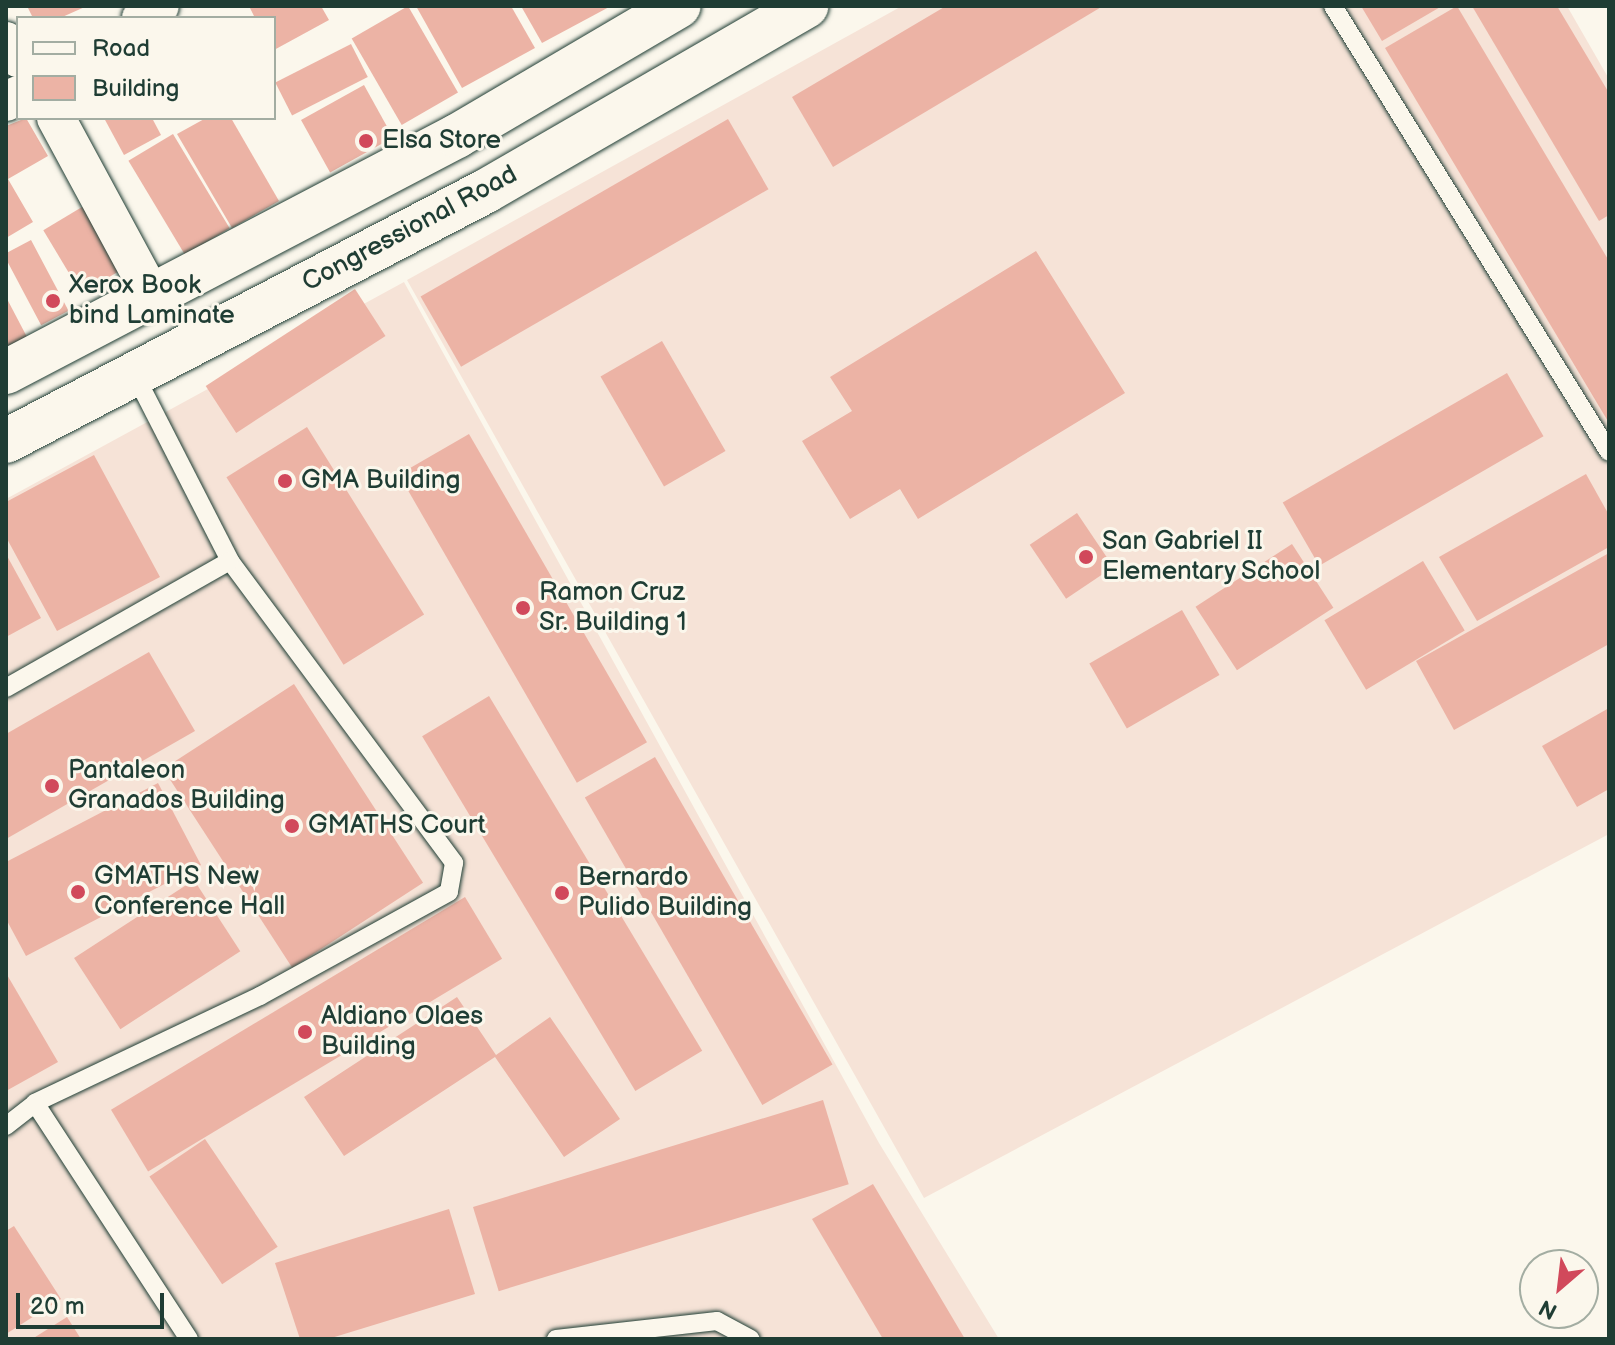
<!DOCTYPE html>
<style>
body{margin:0}
#map{position:relative;width:1615px;height:1345px;overflow:hidden;background:#fbf7ec;font-family:"Balsamiq Sans",sans-serif}
div>[style]{position:absolute}
[style*='--x']{left:calc(var(--x)*1px);top:calc(var(--y)*1px);width:calc(var(--w)*1px);rotate:calc(var(--a)*1deg)}
.built>*{inset:0;background:#f6e3d7}
.building>*{inset:0;background:#ecb3a5;transform-origin:0 0}
.roads{filter:drop-shadow(0 0 2px #1f3d34) drop-shadow(0 0 2px #1f3d34)}
.lane>*{height:18px;margin:-9px;padding:0 9px;transform-origin:9px;border-radius:9px;background:#fbf7ec}
.street>*{height:38px;margin:-19px;padding:0 19px;transform-origin:19px;border-radius:19px;background:#fbf7ec}
.secondary>*{height:44px;margin:-22px;padding:0 22px;transform-origin:22px;border-radius:22px;background:#fbf7ec}
.dots>*{width:22px;height:22px;translate:-50% -50%;box-sizing:border-box;border:4px solid #fbf7ec;border-radius:50%}
span{translate:-50% -50%;white-space:nowrap;text-align:center;line-height:1.15;-webkit-text-stroke:6px #fbf7ec;paint-order:stroke}
.poi-label{font-size:26px;color:#1f3d34}
.left{translate:0 -50%;text-align:left}
.street-label{font-size:26px;color:#1f3d34}
.frame{position:absolute;inset:0;border:8px solid #1f3d34;pointer-events:none}
.legend{position:absolute;left:16px;top:16px;width:260px;height:104px;box-sizing:border-box;background:#fbf7ec;border:2px solid #a3ada2;margin:0;padding:10px 14px;list-style:none;font-size:24px;color:#1f3d34}
.legend li{display:flex;align-items:center;gap:16px;height:40px}
.legend b{width:40px;border:2px solid #a3ada2}
.north{position:absolute;left:1519px;top:1249px;width:80px;height:80px;box-sizing:border-box;background:#fbf7ec;border:2px solid #a3ada2;border-radius:50%;rotate:208deg;font-size:22px;font-weight:700;line-height:32px;text-align:center;color:#1f3d34}
.north::after{content:'';display:block;margin:auto;width:28px;height:36px;background:#d1495b;clip-path:polygon(50% 0,100% 100%,50% 72%,0 100%)}
.scale{position:absolute;left:16px;top:1293px;width:148px;height:36px;box-sizing:border-box;border:4px solid #1f3d34;border-top:0;padding-left:10px;font-size:24px;line-height:28px;white-space:nowrap;color:#1f3d34;-webkit-text-stroke:6px #fbf7ec;paint-order:stroke}
</style>
<div id="map">
<div class="built">
<div style="clip-path:polygon(902px 6px,1567px 6px,1609px 79px,1609px 834px,924px 1198px,407px 280px)"></div>
<div style="clip-path:polygon(404px 282px,879px 1143px,999px 1339px,6px 1339px,6px 499px)"></div>
</div>
<div class="building">
<div style="clip-path:polygon(27px 6px,87px 6px,60px 18px,33px 18px)"></div>
<div style="clip-path:polygon(249px 6px,321px 6px,329px 20px,274px 50px,274px 18px,255px 18px)"></div>
<div style="left:408px;top:6px;width:100px;height:65px;rotate:60deg"></div>
<div style="clip-path:polygon(416px 6px,511px 6px,535px 48px,462px 88px)"></div>
<div style="clip-path:polygon(521px 6px,611px 6px,542px 43px)"></div>
<div style="clip-path:polygon(946px 6px,1103px 6px,833px 167px,792px 97px)"></div>
<div style="clip-path:polygon(1361px 6px,1442px 6px,1382px 41px)"></div>
<div style="clip-path:polygon(1457px 6px,1609px 261px,1609px 423px,1385px 48px)"></div>
<div style="clip-path:polygon(1472px 6px,1557px 6px,1609px 93px,1609px 215px,1599px 221px)"></div>
<div style="left:351px;top:44px;width:37px;height:85px;rotate:63deg"></div>
<div style="left:364px;top:85px;width:60px;height:72px;rotate:61deg"></div>
<div style="clip-path:polygon(26px 118px,48px 156px,8px 179px,33px 222px,6px 238px,6px 126px)"></div>
<div style="clip-path:polygon(104px 118px,152px 118px,161px 135px,124px 155px)"></div>
<div style="clip-path:polygon(206px 118px,231px 118px,279px 201px,232px 228px,177px 134px)"></div>
<div style="left:728px;top:119px;width:81px;height:355px;rotate:60deg"></div>
<div style="left:173px;top:134px;width:110px;height:52px;rotate:59deg"></div>
<div style="left:87px;top:204px;width:74px;height:51px;rotate:59deg"></div>
<div style="left:31px;top:240px;width:80px;height:31px;rotate:62deg"></div>
<div style="clip-path:polygon(1036px 251px,1125px 393px,918px 519px,900px 489px,850px 519px,802px 441px,852px 411px,830px 377px)"></div>
<div style="left:355px;top:289px;width:56px;height:178px;rotate:57deg"></div>
<div style="clip-path:polygon(6px 297px,27px 337px,6px 347px)"></div>
<div style="left:662px;top:341px;width:127px;height:71px;rotate:60deg"></div>
<div style="left:1507px;top:373px;width:73px;height:259px;rotate:60deg"></div>
<div style="left:307px;top:427px;width:221px;height:95px;rotate:58deg"></div>
<div style="left:469px;top:434px;width:356px;height:81px;rotate:60deg"></div>
<div style="clip-path:polygon(94px 455px,160px 577px,57px 631px,6px 537px,6px 502px)"></div>
<div style="clip-path:polygon(1586px 474px,1609px 515px,1609px 547px,1477px 621px,1439px 557px)"></div>
<div style="left:1077px;top:513px;width:65px;height:57px;rotate:56deg"></div>
<div style="left:1292px;top:544px;width:76px;height:115px;rotate:57deg"></div>
<div style="clip-path:polygon(1609px 553px,1609px 644px,1454px 730px,1416px 661px)"></div>
<div style="clip-path:polygon(6px 554px,41px 618px,6px 637px)"></div>
<div style="left:1423px;top:561px;width:81px;height:115px;rotate:59deg"></div>
<div style="left:1182px;top:610px;width:75px;height:107px;rotate:60deg"></div>
<div style="clip-path:polygon(149px 652px,195px 731px,6px 839px,6px 734px)"></div>
<div style="left:294px;top:684px;width:237px;height:156px;rotate:57deg"></div>
<div style="left:489px;top:696px;width:414px;height:78px;rotate:59deg"></div>
<div style="clip-path:polygon(1609px 708px,1609px 789px,1577px 807px,1542px 746px)"></div>
<div style="left:655px;top:757px;width:355px;height:81px;rotate:60deg"></div>
<div style="clip-path:polygon(158px 783px,201px 865px,26px 956px,6px 919px,6px 862px)"></div>
<div style="left:194px;top:880px;width:85px;height:143px;rotate:57deg"></div>
<div style="left:465px;top:897px;width:72px;height:413px;rotate:59deg"></div>
<div style="clip-path:polygon(6px 973px,58px 1062px,6px 1091px)"></div>
<div style="clip-path:polygon(457px 997px,496px 1055px,550px 1017px,620px 1119px,564px 1157px,495px 1057px,344px 1156px,304px 1097px)"></div>
<div style="left:823px;top:1100px;width:88px;height:366px;rotate:73deg"></div>
<div style="left:205px;top:1139px;width:130px;height:67px;rotate:56deg"></div>
<div style="clip-path:polygon(873px 1184px,965px 1339px,883px 1339px,812px 1219px)"></div>
<div style="clip-path:polygon(449px 1209px,475px 1294px,328px 1339px,300px 1339px,275px 1263px)"></div>
<div style="clip-path:polygon(14px 1226px,61px 1299px,6px 1334px,6px 1231px)"></div>
<div style="clip-path:polygon(67px 1317px,81px 1339px,32px 1339px)"></div>
</div>
<div class="roads">
<div class="lane">
<div style="--x:1333;--y:6;--w:524;--a:58.25"></div>
<div style="--x:135;--y:375;--w:209;--a:62.9"></div>
<div style="--x:230;--y:561;--w:376;--a:53.4"></div>
<div style="--x:454;--y:863;--w:29;--a:100"></div>
<div style="--x:449;--y:892;--w:216;--a:151.2"></div>
<div style="--x:260;--y:996;--w:249;--a:154.6"></div>
<div style="--x:35;--y:1103;--w:282;--a:56.9"></div>
<div style="--x:6;--y:688;--w:257;--a:-29.6"></div>
<div style="--x:6;--y:1126;--w:37;--a:-38"></div>
<div style="--x:556;--y:1339;--w:162;--a:-6.4"></div>
<div style="--x:717;--y:1321;--w:38;--a:28"></div>
</div>
<div class="street">
<div style="--x:141;--y:18;--w:22;--a:-32"></div>
<div style="--x:6;--y:41;--w:21;--a:55"></div>
<div style="--x:6;--y:102;--w:14;--a:-30"></div>
<div style="--x:56;--y:118;--w:206;--a:61.6"></div>
</div>
<div class="secondary">
<div style="--x:6;--y:372;--w:509;--a:-27.62"></div>
<div style="--x:457;--y:136;--w:257;--a:-30.4"></div>
<div style="--x:6;--y:441;--w:541;--a:-27.51"></div>
<div style="--x:486;--y:191;--w:370;--a:-30"></div>
</div>
</div>
<div class="dots">
<div style="left:366px;top:141px;background:#d1495b"></div>
<div style="left:53px;top:301px;background:#d1495b"></div>
<div style="left:285px;top:481px;background:#d1495b"></div>
<div style="left:1086px;top:557px;background:#d1495b"></div>
<div style="left:523px;top:608px;background:#d1495b"></div>
<div style="left:52px;top:786px;background:#d1495b"></div>
<div style="left:292px;top:826px;background:#d1495b"></div>
<div style="left:78px;top:892px;background:#d1495b"></div>
<div style="left:562px;top:893px;background:#d1495b"></div>
<div style="left:305px;top:1032px;background:#d1495b"></div>
</div>
<div class="poi-label">
<span class="left" style="left:382px;top:141px">Elsa Store</span>
<span class="left" style="left:69px;top:301px">Xerox Book<br>bind Laminate</span>
<span class="left" style="left:301px;top:481px">GMA Building</span>
<span class="left" style="left:1102px;top:557px">San Gabriel II<br>Elementary School</span>
<span class="left" style="left:539px;top:608px">Ramon Cruz<br>Sr. Building 1</span>
<span class="left" style="left:68px;top:786px">Pantaleon<br>Granados Building</span>
<span class="left" style="left:308px;top:826px">GMATHS Court</span>
<span class="left" style="left:94px;top:892px">GMATHS New<br>Conference Hall</span>
<span class="left" style="left:578px;top:893px">Bernardo<br>Pulido Building</span>
<span class="left" style="left:321px;top:1032px">Aldiano Olaes<br>Building</span>
</div>
<div class="street-label">
<span style="left:410px;top:229px;rotate:-28deg">Congressional Road</span>
</div>
<div class="frame"></div>
<ul class="legend">
<li><b style="height:10px;background:#fbf7ec"></b>Road</li>
<li><b style="height:22px;background:#ecb3a5"></b>Building</li>
</ul>
<div class="north">N</div>
<div class="scale">20 m</div>
</div>
